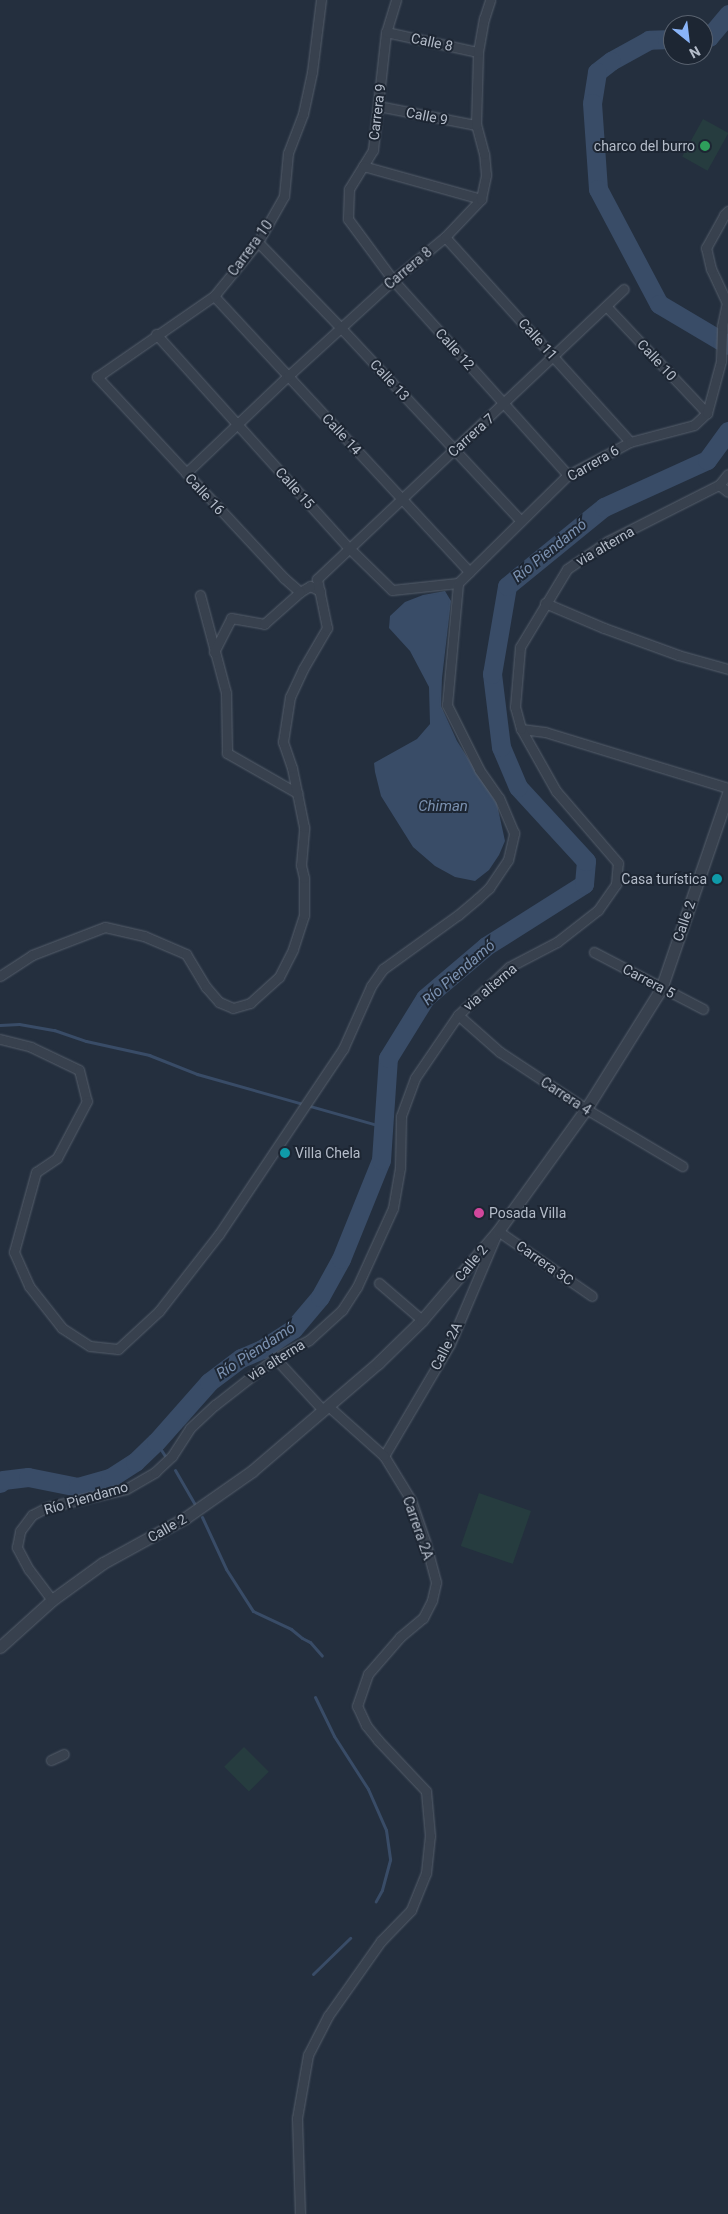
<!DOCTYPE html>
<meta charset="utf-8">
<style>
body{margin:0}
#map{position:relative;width:728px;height:2214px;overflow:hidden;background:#242f3e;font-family:Roboto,sans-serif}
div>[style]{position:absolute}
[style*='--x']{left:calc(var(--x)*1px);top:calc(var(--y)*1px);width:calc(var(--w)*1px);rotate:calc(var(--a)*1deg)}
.green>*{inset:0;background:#263c3f;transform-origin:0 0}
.water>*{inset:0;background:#394c67}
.stream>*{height:3px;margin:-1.5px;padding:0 1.5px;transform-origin:1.5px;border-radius:1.5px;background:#394c67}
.river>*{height:19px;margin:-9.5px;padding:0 9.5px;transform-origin:9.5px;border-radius:9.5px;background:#394c67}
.roads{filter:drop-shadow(0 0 1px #565f6c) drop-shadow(0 0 1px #565f6c)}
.minor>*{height:9px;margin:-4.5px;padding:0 4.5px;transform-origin:4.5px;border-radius:4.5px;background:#38414e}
.tertiary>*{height:11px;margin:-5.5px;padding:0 5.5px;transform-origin:5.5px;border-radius:5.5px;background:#38414e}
.dots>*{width:14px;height:14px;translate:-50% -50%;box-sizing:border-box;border:2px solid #1d2633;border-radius:50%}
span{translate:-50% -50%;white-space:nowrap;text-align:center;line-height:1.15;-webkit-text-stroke:4px #1d2633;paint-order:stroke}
.street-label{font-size:14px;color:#b4bcc9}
.poi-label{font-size:14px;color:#b4bcc9}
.right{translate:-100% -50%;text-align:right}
.left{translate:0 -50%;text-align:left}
.water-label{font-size:15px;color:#7c92b1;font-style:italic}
.north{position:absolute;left:663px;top:15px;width:50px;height:50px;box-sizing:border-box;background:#1d2633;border:1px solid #59626f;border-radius:50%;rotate:151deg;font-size:14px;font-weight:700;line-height:20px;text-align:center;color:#b4bcc9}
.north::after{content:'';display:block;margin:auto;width:18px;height:22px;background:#8ab4f8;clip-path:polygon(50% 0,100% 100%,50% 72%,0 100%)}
</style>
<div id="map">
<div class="green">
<div style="left:703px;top:119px;width:29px;height:43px;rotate:29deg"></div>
<div style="left:479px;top:1493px;width:55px;height:56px;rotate:19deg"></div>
<div style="left:244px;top:1747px;width:35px;height:28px;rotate:45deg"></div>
</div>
<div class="water">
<div style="clip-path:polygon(445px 591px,451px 601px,442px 678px,441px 706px,457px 741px,497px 804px,505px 841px,499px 855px,489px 870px,475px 881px,455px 877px,435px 866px,413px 847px,381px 796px,375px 772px,374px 763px,417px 739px,430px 724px,429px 687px,410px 651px,389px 628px,390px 616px,405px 602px,423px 595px)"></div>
</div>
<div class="stream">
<div style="--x:0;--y:1025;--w:19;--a:-3"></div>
<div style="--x:19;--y:1024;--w:36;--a:10"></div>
<div style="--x:54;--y:1030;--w:34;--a:19"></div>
<div style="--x:86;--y:1041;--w:65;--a:12.5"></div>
<div style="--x:149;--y:1055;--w:52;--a:21.6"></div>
<div style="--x:197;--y:1074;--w:194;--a:15.8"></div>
<div style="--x:156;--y:1442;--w:17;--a:57"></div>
<div style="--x:175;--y:1470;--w:39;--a:60"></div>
<div style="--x:202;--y:1517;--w:57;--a:65.2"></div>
<div style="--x:226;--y:1569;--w:50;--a:57.3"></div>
<div style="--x:253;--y:1611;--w:42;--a:25.3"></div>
<div style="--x:291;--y:1629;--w:14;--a:39"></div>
<div style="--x:302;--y:1638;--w:9;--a:27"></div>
<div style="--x:310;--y:1642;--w:18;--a:49"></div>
<div style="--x:315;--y:1697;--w:43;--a:64"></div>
<div style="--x:334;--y:1736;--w:63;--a:57.3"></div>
<div style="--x:368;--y:1789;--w:45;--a:66.3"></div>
<div style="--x:386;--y:1830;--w:30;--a:82"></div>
<div style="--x:390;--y:1860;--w:31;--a:105"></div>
<div style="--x:382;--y:1890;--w:13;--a:119"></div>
<div style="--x:313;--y:1974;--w:52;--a:-44.2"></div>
</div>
<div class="river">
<div style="--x:703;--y:37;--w:6;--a:0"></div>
<div style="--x:709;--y:37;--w:30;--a:-50"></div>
<div style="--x:673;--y:39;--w:24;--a:178"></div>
<div style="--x:649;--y:40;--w:43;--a:151.1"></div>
<div style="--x:611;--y:61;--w:18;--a:142"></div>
<div style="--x:597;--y:72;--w:31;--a:99"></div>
<div style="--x:592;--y:103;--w:86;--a:86"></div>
<div style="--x:598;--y:189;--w:130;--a:62.1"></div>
<div style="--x:659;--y:304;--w:80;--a:30.7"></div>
<div style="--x:0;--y:1483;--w:4;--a:-45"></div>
<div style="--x:3;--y:1480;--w:25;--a:-7"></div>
<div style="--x:28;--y:1477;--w:51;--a:11.3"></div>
<div style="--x:78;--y:1487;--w:33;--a:-16"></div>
<div style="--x:110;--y:1478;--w:30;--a:-33"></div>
<div style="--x:135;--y:1462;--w:29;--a:-44"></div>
<div style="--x:156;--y:1442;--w:80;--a:-48.5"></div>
<div style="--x:209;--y:1382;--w:40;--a:-37"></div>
<div style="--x:241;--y:1358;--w:23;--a:-23"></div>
<div style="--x:262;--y:1349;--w:37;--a:-33"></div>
<div style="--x:293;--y:1329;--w:42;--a:-49.8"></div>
<div style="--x:320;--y:1297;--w:43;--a:-61.1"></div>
<div style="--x:341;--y:1259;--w:107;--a:-68"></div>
<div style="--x:381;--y:1160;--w:102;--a:-86.1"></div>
<div style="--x:388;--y:1058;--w:70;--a:-58.3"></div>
<div style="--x:425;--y:998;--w:80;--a:-40.4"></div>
<div style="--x:486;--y:946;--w:116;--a:-32.3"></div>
<div style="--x:584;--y:884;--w:23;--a:-85"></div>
<div style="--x:586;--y:861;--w:100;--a:-132.6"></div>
<div style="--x:518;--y:787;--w:43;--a:-113"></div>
<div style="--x:501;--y:747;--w:74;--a:-97"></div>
<div style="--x:492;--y:674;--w:89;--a:-80.3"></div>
<div style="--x:507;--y:586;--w:125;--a:-39.2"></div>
<div style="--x:604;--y:507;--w:113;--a:-24.5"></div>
<div style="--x:707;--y:460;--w:36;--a:-54"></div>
</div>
<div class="roads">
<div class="minor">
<div style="--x:396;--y:0;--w:34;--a:107"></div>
<div style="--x:386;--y:32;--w:119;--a:96.3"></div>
<div style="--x:373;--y:150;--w:46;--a:121.6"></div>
<div style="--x:349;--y:189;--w:30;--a:92"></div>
<div style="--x:348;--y:219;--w:76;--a:53.6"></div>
<div style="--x:393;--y:280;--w:262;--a:48.1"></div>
<div style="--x:386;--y:32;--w:94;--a:12.3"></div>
<div style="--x:378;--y:106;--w:100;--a:11"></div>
<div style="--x:363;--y:166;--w:123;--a:15.6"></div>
<div style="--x:445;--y:237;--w:276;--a:47.9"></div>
<div style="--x:258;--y:242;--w:120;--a:46"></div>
<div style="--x:341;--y:328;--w:262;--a:47"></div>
<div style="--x:214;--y:296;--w:376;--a:47.2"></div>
<div style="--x:607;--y:307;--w:146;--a:46.7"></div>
<div style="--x:156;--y:334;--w:288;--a:48"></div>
<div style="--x:349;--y:548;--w:60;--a:44.3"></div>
<div style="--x:392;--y:590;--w:66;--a:-6.1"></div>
<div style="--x:186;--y:473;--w:141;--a:-43.6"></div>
<div style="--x:288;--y:376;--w:142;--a:-42.4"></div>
<div style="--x:393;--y:280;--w:67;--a:-39.6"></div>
<div style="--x:445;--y:237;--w:52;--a:-46.5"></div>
<div style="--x:481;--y:199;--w:25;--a:-78"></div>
<div style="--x:486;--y:175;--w:21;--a:-95"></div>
<div style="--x:484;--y:154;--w:30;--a:-105"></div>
<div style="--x:476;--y:125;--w:73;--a:-88.4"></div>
<div style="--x:478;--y:52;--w:34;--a:-80"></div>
<div style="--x:484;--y:19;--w:20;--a:-72"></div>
<div style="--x:719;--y:485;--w:11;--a:38"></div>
<div style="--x:458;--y:583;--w:154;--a:-44.5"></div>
<div style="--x:568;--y:475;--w:70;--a:-28"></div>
<div style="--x:630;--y:442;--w:66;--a:-14.9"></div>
<div style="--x:694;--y:425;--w:18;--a:-43"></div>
<div style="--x:707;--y:413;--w:54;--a:-74.9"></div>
<div style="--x:721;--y:361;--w:35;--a:-88"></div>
<div style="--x:722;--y:326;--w:24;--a:-78"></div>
<div style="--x:727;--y:303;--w:38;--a:-115"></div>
<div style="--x:711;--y:269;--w:22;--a:-103"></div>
<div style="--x:706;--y:248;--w:38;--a:-61"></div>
<div style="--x:724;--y:215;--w:6;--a:-45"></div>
<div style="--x:320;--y:591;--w:11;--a:-153"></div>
<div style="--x:310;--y:586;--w:12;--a:149"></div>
<div style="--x:300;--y:592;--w:21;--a:-139"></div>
<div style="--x:284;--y:578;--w:275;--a:-132.9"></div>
<div style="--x:97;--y:377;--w:142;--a:-34.7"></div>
<div style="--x:214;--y:296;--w:70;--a:-50.8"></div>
<div style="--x:258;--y:242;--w:53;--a:-60.5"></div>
<div style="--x:284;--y:196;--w:43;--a:-84.7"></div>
<div style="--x:288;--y:153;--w:42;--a:-69"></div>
<div style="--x:303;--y:114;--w:43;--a:-77.9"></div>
<div style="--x:312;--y:72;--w:73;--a:-82.9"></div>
<div style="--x:200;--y:595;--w:101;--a:75.1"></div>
<div style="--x:226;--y:693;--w:60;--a:89"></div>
<div style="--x:227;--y:753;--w:81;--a:29.7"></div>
<div style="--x:545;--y:603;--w:64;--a:23"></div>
<div style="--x:604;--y:628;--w:79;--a:20"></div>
<div style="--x:678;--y:655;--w:52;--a:15.6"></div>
<div style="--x:214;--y:652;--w:38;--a:-63"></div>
<div style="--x:231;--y:618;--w:34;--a:10"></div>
<div style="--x:264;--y:624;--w:48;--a:-41.6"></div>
<div style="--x:521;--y:729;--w:24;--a:7"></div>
<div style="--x:545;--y:732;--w:191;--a:17"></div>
<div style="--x:594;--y:952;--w:123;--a:27.6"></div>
<div style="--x:0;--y:976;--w:38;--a:-33"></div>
<div style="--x:32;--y:955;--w:78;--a:-21"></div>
<div style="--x:105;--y:927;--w:40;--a:13"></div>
<div style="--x:144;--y:936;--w:46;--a:23.2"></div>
<div style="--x:186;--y:954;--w:39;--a:59"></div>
<div style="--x:206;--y:987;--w:20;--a:49"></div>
<div style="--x:219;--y:1002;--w:15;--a:23"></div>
<div style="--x:233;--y:1008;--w:18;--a:-16"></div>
<div style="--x:250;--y:1003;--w:39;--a:-42"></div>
<div style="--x:279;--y:977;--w:31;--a:-63"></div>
<div style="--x:293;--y:949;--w:36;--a:-72"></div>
<div style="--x:304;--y:915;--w:37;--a:-90"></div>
<div style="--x:304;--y:878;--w:13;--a:-103"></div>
<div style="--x:301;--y:865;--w:38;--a:-85"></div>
<div style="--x:304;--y:827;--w:60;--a:-101.5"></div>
<div style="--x:292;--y:768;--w:28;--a:-109"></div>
<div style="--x:283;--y:742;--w:46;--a:-81.2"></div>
<div style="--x:290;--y:697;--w:31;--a:-65"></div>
<div style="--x:303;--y:669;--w:48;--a:-59.7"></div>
<div style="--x:327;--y:628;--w:50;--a:-101.5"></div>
<div style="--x:317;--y:579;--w:422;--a:-43.4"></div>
<div style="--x:458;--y:1015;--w:56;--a:41.4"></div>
<div style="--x:500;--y:1052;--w:103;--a:33.5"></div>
<div style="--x:586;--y:1109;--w:112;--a:30.7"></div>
<div style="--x:0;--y:1039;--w:32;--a:14"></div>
<div style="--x:31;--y:1047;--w:53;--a:25.6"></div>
<div style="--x:79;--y:1070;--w:32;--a:76"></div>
<div style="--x:87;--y:1101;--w:64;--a:117.8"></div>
<div style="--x:57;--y:1158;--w:25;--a:146"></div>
<div style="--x:36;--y:1172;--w:83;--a:105.4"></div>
<div style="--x:14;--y:1252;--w:37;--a:66"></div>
<div style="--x:29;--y:1286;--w:53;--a:51.8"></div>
<div style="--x:62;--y:1328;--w:33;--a:33"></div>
<div style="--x:90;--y:1346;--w:28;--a:6"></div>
<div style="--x:118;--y:1349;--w:56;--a:-42.8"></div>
<div style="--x:159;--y:1311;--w:98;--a:-52.1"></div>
<div style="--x:219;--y:1234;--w:223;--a:-56.2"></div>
<div style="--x:343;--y:1049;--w:69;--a:-66"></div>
<div style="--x:371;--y:986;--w:21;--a:-55"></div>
<div style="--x:383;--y:969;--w:92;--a:-35.8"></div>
<div style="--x:458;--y:915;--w:26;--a:-40"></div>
<div style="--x:478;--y:898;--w:15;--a:-42"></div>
<div style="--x:489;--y:888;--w:34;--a:-56"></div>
<div style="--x:508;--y:860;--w:28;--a:-77"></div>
<div style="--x:514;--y:833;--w:38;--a:-113"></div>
<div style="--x:499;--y:798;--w:35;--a:-125"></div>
<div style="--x:479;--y:769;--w:72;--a:-116.6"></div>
<div style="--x:447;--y:705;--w:122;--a:-84.8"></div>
<div style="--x:379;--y:1283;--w:57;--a:40.7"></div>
<div style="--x:275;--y:1358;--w:71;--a:47.3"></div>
<div style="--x:384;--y:1456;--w:130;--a:-59.5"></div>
<div style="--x:450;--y:1344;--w:123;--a:-67"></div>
<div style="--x:498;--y:1231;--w:114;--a:34.7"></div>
<div style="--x:52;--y:1600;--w:38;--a:-127"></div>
<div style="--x:29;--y:1570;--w:26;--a:-118"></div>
<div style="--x:17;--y:1547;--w:16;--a:-79"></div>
<div style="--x:20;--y:1531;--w:20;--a:-53"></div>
<div style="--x:32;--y:1515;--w:18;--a:-27"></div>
<div style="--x:48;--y:1507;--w:80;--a:-13"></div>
<div style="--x:126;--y:1489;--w:34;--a:-30"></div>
<div style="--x:155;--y:1472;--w:23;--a:-43"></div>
<div style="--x:172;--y:1456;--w:33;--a:-57"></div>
<div style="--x:190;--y:1428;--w:34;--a:-43"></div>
<div style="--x:215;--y:1405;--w:76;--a:-38.1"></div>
<div style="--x:275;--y:1358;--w:38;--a:-28"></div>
<div style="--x:309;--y:1340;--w:45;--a:-42.3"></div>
<div style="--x:342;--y:1310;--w:27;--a:-57"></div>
<div style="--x:357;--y:1287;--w:87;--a:-65.5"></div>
<div style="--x:393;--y:1208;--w:41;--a:-80.1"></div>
<div style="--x:400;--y:1168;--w:52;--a:-88.9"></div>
<div style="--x:401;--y:1116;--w:40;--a:-69.8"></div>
<div style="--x:415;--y:1078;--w:76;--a:-55.7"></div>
<div style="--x:458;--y:1015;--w:70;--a:-43.3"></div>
<div style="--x:509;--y:967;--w:54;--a:-27.5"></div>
<div style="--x:557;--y:942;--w:52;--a:-38"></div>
<div style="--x:598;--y:910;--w:32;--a:-55"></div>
<div style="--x:616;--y:884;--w:21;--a:-85"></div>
<div style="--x:618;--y:863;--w:95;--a:-130.7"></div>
<div style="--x:556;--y:791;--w:71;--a:-119.4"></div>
<div style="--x:521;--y:729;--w:23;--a:-105"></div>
<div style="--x:515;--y:707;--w:60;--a:-85.2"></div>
<div style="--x:520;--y:647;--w:91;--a:-58.9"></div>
<div style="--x:567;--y:569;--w:50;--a:-34.3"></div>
<div style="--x:608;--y:541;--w:124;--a:-26.8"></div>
<div style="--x:719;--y:485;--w:14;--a:-51"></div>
<div style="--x:51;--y:1760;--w:14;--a:-25"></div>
<div style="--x:300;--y:2214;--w:96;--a:-91.8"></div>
<div style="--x:297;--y:2118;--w:64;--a:-80.1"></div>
<div style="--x:308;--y:2055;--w:44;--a:-62.9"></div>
<div style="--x:328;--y:2016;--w:92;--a:-54.8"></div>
<div style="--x:381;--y:1941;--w:43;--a:-45.9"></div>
<div style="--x:411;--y:1910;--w:40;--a:-68"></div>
<div style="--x:426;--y:1873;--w:37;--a:-84"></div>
<div style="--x:430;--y:1836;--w:45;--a:-95.1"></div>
<div style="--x:426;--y:1791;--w:70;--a:-133.3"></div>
<div style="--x:378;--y:1740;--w:19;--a:-129"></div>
<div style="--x:366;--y:1725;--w:21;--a:-115"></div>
<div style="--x:357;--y:1706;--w:34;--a:-71"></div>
<div style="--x:368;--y:1674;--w:49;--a:-49.1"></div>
<div style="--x:400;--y:1637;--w:30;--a:-40"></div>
<div style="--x:423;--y:1618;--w:20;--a:-63"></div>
<div style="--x:432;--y:1600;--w:18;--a:-77"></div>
<div style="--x:436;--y:1582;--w:42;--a:-105"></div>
<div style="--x:425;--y:1541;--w:43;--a:-108.9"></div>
<div style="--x:411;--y:1500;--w:52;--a:-121.5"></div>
<div style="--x:384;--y:1456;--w:75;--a:-138.2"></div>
</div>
<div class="tertiary">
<div style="--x:0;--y:1647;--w:70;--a:-42.1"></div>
<div style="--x:52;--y:1600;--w:63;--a:-36"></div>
<div style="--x:103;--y:1563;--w:94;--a:-28.8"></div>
<div style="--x:185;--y:1518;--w:82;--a:-35"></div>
<div style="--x:252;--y:1471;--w:166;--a:-40.6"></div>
<div style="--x:378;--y:1363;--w:62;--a:-44.3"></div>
<div style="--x:422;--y:1320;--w:117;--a:-49.5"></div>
<div style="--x:498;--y:1231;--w:150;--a:-54.2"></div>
<div style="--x:586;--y:1109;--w:142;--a:-58"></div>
<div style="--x:661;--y:989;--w:207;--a:-71.1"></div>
</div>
</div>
<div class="dots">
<div style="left:705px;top:146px;background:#2e9e5b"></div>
<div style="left:717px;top:879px;background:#0f9aa8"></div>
<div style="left:285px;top:1153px;background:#0f9aa8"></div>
<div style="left:479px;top:1213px;background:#d1479c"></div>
</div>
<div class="street-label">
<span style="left:432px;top:42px;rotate:12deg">Calle 8</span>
<span style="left:377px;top:112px;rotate:-83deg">Carrera 9</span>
<span style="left:427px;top:116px;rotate:11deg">Calle 9</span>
<span style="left:250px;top:248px;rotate:-54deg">Carrera 10</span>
<span style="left:408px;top:268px;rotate:-40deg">Carrera 8</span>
<span style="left:538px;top:339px;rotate:48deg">Calle 11</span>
<span style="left:455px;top:349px;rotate:48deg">Calle 12</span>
<span style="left:657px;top:360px;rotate:47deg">Calle 10</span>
<span style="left:390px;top:380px;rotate:47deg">Calle 13</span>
<span style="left:342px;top:434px;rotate:47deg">Calle 14</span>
<span style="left:471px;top:435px;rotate:-42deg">Carrera 7</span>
<span style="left:593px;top:463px;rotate:-30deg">Carrera 6</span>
<span style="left:295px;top:488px;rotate:48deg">Calle 15</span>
<span style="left:205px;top:494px;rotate:47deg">Calle 16</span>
<span style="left:605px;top:546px;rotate:-30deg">via alterna</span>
<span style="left:684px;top:921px;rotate:-71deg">Calle 2</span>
<span style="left:649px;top:981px;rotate:28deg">Carrera 5</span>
<span style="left:490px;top:987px;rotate:-40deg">via alterna</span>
<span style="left:566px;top:1096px;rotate:33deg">Carrera 4</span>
<span style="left:471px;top:1263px;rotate:-50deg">Calle 2</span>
<span style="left:545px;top:1263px;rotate:35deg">Carrera 3C</span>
<span style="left:446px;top:1346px;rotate:-63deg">Calle 2A</span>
<span style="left:276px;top:1360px;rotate:-32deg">via alterna</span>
<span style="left:86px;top:1498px;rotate:-16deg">Río Piendamo</span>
<span style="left:167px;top:1528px;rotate:-30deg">Calle 2</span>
<span style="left:418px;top:1528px;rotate:71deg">Carrera 2A</span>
</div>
<div class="poi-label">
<span class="right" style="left:695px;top:146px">charco del burro</span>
<span class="right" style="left:707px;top:879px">Casa turística</span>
<span class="left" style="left:295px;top:1153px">Villa Chela</span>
<span class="left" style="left:489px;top:1213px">Posada Villa</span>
</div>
<div class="water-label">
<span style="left:550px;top:551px;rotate:-39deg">Río Piendamó</span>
<span style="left:443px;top:807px">Chiman</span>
<span style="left:459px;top:973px;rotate:-41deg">Río Piendamó</span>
<span style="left:256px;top:1351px;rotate:-33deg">Río Piendamó</span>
</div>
<div class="north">N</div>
</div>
